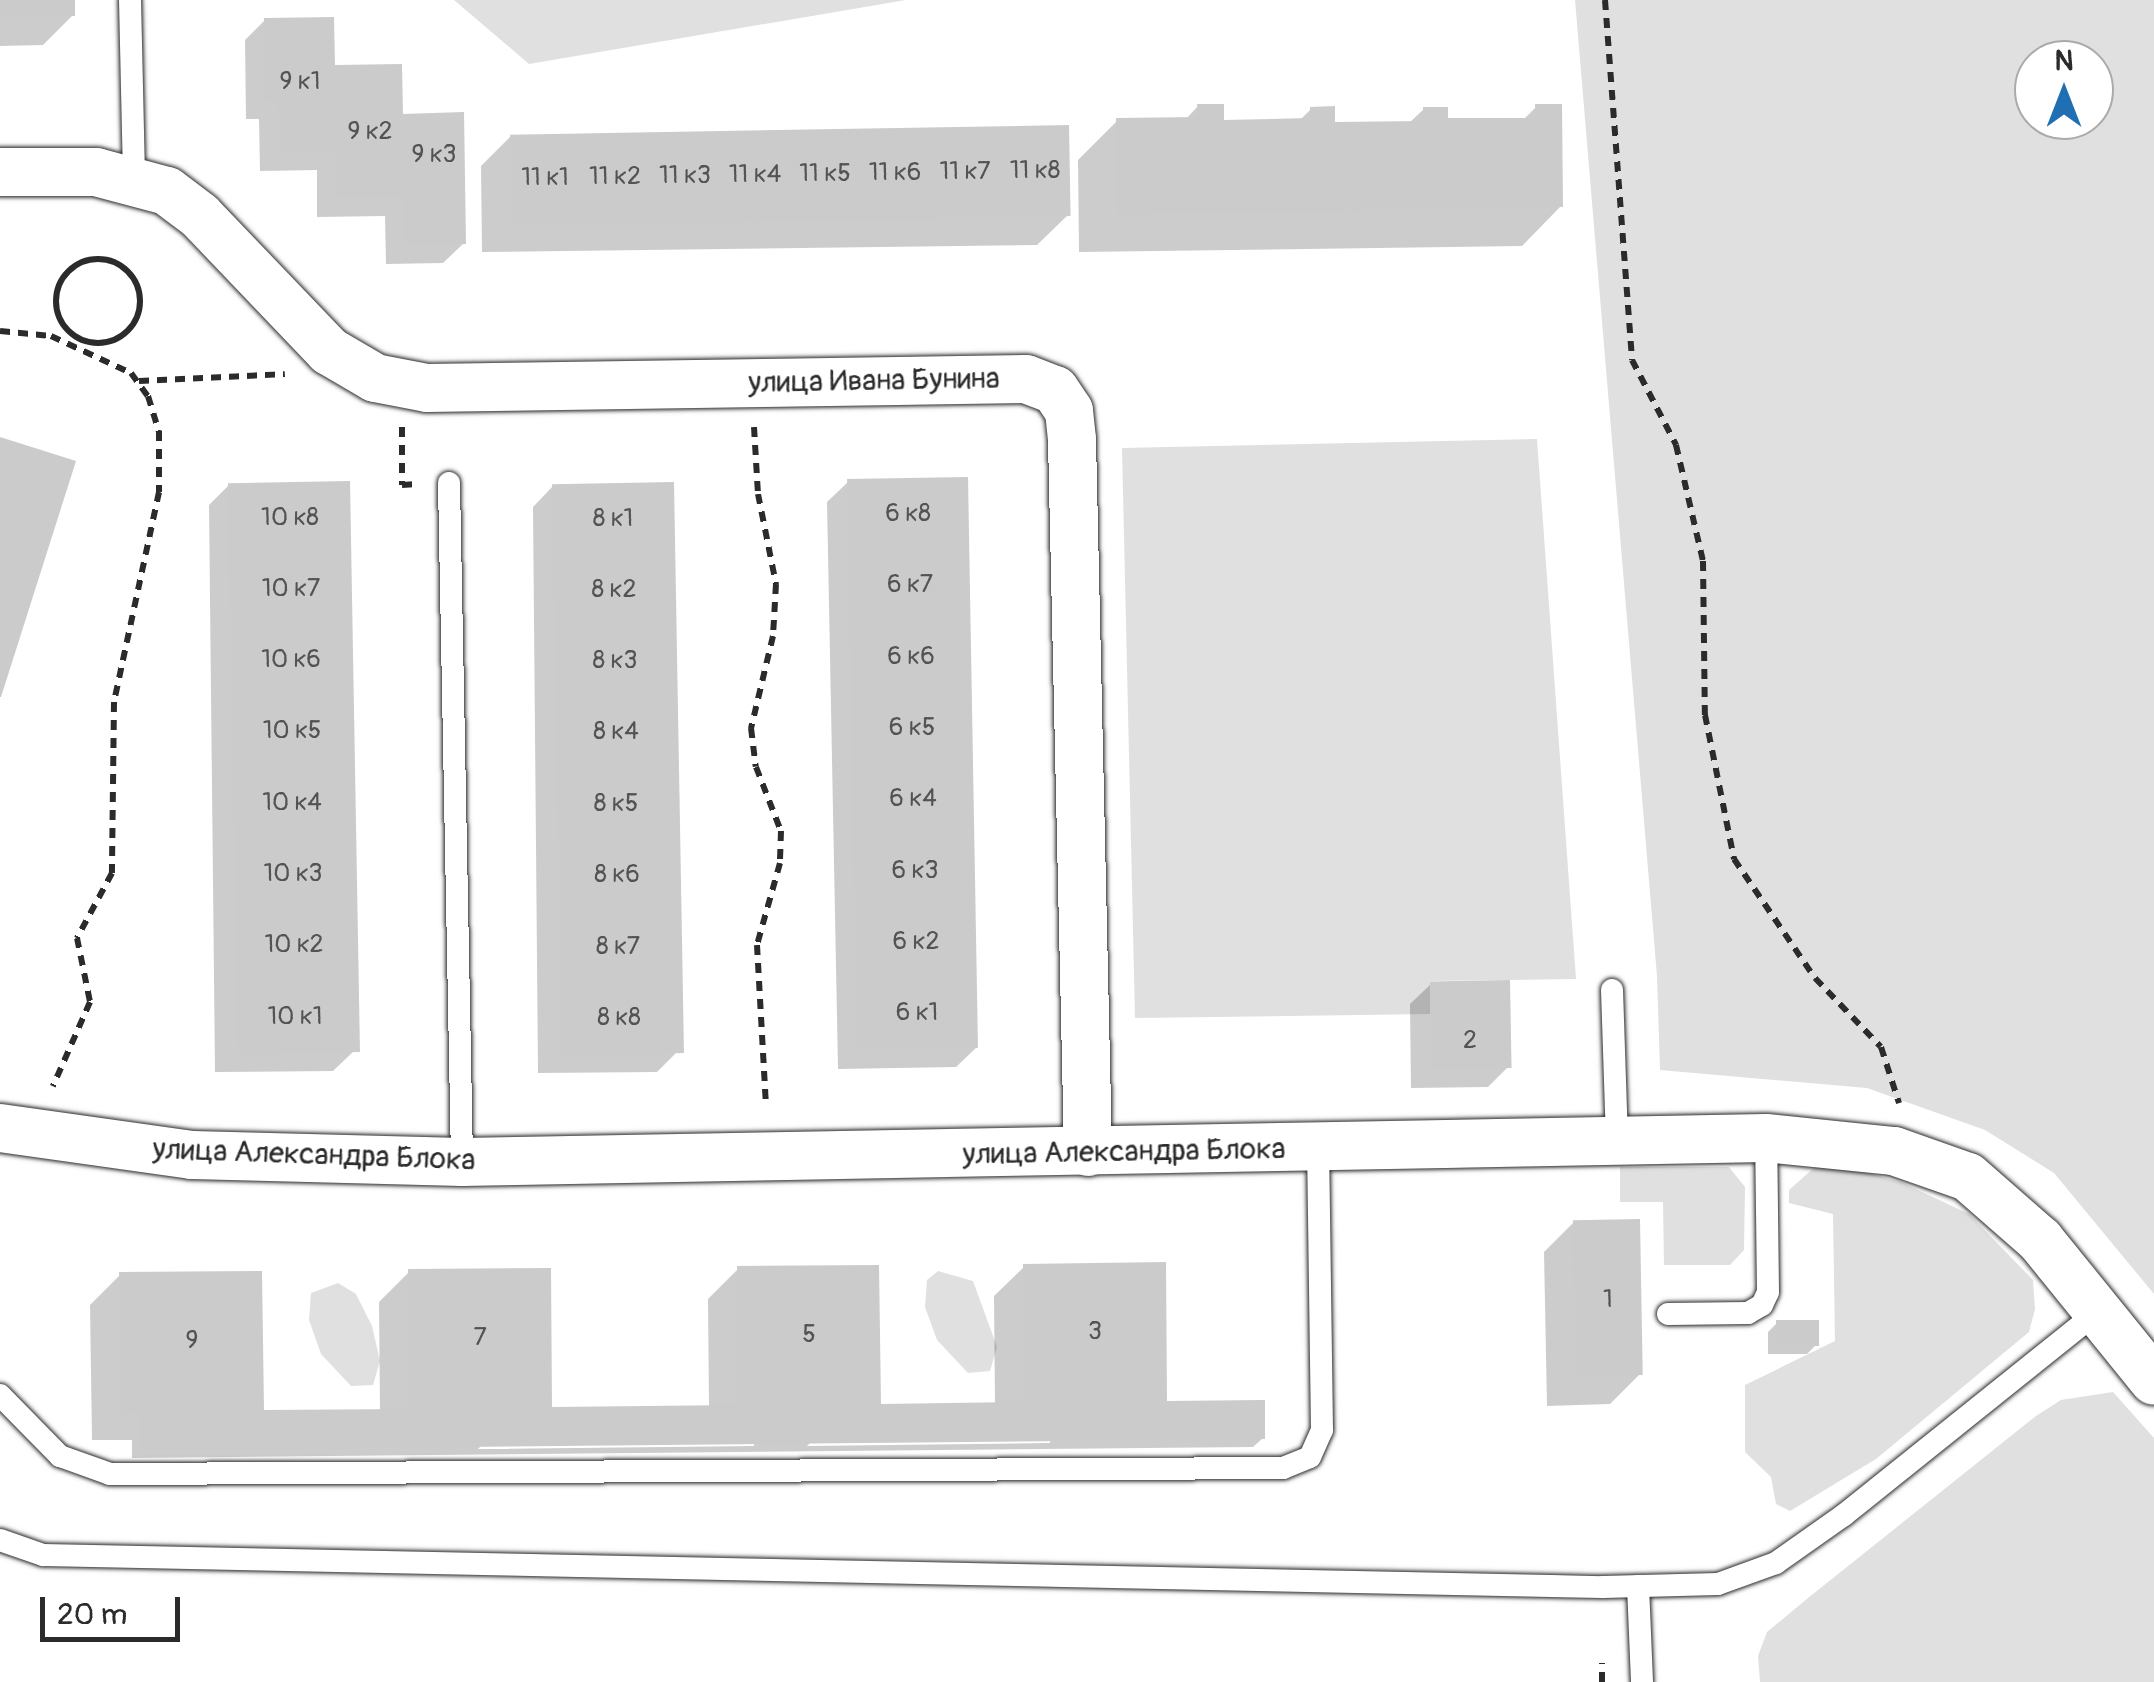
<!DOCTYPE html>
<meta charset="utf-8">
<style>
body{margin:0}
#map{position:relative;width:2154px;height:1682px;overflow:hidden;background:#fff;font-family:Pangolin,sans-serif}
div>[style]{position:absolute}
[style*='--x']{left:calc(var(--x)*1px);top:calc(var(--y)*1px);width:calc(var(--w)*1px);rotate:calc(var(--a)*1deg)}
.green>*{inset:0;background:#e0e0e0}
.shadow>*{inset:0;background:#0003}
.building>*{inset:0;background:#cbcbcb;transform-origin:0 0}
.path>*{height:6px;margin-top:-3px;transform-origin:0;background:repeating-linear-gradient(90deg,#2b2b2b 0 10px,transparent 0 18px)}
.path>.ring{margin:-3px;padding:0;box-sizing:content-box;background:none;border:6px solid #2b2b2b;border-radius:50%}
.roads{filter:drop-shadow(0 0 2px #2b2b2b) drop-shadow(0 0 2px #2b2b2b)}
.lane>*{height:22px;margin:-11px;padding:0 11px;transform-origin:11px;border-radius:11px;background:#fff}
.street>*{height:48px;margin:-24px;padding:0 24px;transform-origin:24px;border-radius:24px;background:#fff}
span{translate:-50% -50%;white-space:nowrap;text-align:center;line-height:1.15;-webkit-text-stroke:9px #fff;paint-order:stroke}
.number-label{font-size:25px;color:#535353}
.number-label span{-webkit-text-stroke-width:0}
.street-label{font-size:30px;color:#2b2b2b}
.north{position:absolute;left:2014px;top:40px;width:100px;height:100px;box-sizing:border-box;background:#fff;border:2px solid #aaa;border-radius:50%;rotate:0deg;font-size:28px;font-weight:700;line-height:40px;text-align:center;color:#2b2b2b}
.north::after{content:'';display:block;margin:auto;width:35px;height:45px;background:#1f6fb2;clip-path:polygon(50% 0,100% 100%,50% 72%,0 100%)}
.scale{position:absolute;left:40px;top:1597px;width:140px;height:45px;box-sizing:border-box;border:5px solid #2b2b2b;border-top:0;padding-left:12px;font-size:30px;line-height:35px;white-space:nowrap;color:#2b2b2b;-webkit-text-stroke:8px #fff;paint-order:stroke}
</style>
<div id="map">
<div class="green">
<div style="clip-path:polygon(454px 0,906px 0,529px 64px)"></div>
<div style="clip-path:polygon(evenodd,1575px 0,2154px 0,2154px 1294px,2054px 1173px,1985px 1130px,1867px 1088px,1660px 1070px,1657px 976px,1575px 0,2034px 60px,2094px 60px,2094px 120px,2034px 120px,2034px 60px)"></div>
<div style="clip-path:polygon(1537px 439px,1576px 979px,1430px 981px,1430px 1014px,1135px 1018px,1122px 448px)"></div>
<div style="clip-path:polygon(1620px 1167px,1729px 1167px,1745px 1187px,1744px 1250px,1730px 1265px,1664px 1265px,1663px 1202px,1620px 1202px)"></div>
<div style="clip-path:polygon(1815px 1167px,1847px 1167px,1903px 1183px,1969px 1214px,2033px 1280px,2035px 1309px,2029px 1332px,1876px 1459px,1790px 1511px,1776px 1504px,1771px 1477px,1745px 1452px,1745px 1385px,1835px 1341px,1833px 1214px,1789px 1203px,1789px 1190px)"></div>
<div style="clip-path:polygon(938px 1271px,973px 1281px,997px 1347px,990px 1371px,968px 1373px,937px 1340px,925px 1307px,927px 1280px)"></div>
<div style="clip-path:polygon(338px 1283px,356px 1294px,372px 1326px,380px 1361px,373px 1385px,351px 1386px,321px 1354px,309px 1320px,311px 1293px)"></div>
<div style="clip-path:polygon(2113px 1392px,2154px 1438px,2154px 1682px,1760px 1682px,1758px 1656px,1767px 1632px,1808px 1598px,2036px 1416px,2061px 1400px)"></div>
</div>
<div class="shadow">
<div style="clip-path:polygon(0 0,73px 0,73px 15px,43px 45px,0 46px)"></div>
<div style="clip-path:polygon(265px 20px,401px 116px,464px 243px,443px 263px,386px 264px,385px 216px,317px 217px,317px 170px,260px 171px,259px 119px,246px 119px,245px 40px)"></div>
<div style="clip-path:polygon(1198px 106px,1222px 122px,1299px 121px,1311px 109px,1332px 125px,1409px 123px,1424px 109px,1445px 121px,1523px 120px,1536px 107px,1561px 206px,1522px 246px,1079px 252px,1078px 160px,1117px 121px,1185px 120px)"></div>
<div style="clip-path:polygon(511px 136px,1068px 215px,1037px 245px,482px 252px,481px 166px)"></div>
<div style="clip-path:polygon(848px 482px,977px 1047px,956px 1067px,838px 1069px,827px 502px)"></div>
<div style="clip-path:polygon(229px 485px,354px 1051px,333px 1071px,215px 1072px,209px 505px)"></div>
<div style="clip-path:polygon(553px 486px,677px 1052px,657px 1072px,538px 1073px,533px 507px)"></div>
<div style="clip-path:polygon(1431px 984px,1508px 1067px,1488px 1087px,1411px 1088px,1410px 1004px)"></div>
<div style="clip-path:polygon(1574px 1222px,1640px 1374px,1610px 1404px,1547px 1406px,1544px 1252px)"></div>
<div style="clip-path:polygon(evenodd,1025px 1266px,1161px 1404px,1263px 1438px,1253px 1447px,132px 1458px,132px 1440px,92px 1440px,90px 1305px,120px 1275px,261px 1412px,380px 1411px,379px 1302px,409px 1272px,550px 1409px,709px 1408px,708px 1299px,738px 1269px,878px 1406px,995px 1405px,994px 1296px,1025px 1266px,1050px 1438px,1050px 1443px,807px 1446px,812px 1441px,1050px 1438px,1025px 1266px,754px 1441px,754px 1446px,478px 1449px,483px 1444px,754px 1441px)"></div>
<div style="clip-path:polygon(1777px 1323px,1816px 1345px,1807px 1354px,1768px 1354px,1768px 1332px)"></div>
</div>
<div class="building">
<div style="left:0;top:0;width:75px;height:16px"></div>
<div style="clip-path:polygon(334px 17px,335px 65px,402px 64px,403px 114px,464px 112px,466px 244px,405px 245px,404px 197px,336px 197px,336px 151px,279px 152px,278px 100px,265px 100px,264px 18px)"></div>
<div style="clip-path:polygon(1197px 104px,1224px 104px,1224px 120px,1310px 118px,1310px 107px,1335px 106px,1335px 122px,1423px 121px,1423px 107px,1448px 107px,1448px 118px,1535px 118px,1535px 104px,1562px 104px,1563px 207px,1117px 214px,1116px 118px,1198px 117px)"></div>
<div style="left:1069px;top:125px;width:91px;height:559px;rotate:89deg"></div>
<div style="clip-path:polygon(0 437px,76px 461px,1px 697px,0 697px)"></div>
<div style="left:968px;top:477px;width:571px;height:121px;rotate:89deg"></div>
<div style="left:350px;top:481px;width:571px;height:122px;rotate:89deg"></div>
<div style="left:674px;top:482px;width:571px;height:122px;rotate:89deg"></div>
<div style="left:1510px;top:980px;width:88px;height:80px;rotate:89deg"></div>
<div style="left:1640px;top:1219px;width:156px;height:67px;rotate:89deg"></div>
<div style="clip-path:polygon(1166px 1262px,1167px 1401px,1265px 1400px,1265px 1439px,140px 1450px,140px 1411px,121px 1411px,119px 1272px,262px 1271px,264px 1410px,410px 1409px,408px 1269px,551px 1268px,552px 1407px,738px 1405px,737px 1266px,879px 1265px,881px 1404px,1025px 1402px,1023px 1264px)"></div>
<div style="left:1776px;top:1320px;width:43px;height:26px"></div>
</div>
<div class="path">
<div style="--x:1605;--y:0;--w:361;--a:85.7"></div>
<div style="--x:1632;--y:360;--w:96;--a:62.6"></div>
<div style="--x:1676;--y:445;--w:119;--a:76.9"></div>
<div style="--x:1703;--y:561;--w:154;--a:89.3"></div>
<div style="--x:1705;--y:715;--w:147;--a:78.6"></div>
<div style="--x:1734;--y:859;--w:144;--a:55.8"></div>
<div style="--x:1815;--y:978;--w:95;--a:46.3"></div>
<div style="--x:1881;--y:1047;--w:59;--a:72.2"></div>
<div class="ring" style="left:56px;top:259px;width:78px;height:78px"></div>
<div style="--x:0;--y:331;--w:51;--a:5.6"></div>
<div style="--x:51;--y:336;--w:88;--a:24.8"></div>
<div style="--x:131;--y:373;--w:29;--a:54"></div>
<div style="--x:148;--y:396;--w:37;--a:73"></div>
<div style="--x:159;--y:431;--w:61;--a:90"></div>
<div style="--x:159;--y:492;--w:215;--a:102.1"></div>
<div style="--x:114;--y:702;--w:171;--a:90.7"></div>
<div style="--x:112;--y:873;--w:74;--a:118.3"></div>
<div style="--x:77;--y:938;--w:65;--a:78.5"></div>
<div style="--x:90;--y:1002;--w:92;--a:113.8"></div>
<div style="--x:139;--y:381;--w:146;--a:-2.7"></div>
<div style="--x:402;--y:427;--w:58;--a:90"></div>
<div style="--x:402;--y:485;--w:15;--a:-4"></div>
<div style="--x:754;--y:427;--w:67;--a:86.6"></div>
<div style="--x:758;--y:494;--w:92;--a:78.7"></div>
<div style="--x:776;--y:584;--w:52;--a:93.3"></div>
<div style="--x:773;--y:636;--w:95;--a:103.4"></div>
<div style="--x:751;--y:728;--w:39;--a:83"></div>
<div style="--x:756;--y:767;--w:69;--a:68.7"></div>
<div style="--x:781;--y:831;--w:32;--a:92"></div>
<div style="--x:780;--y:863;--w:85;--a:105.7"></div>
<div style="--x:757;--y:945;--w:160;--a:86.8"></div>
<div style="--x:1602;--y:1682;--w:19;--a:-90"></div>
</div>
<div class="roads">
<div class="lane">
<div style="--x:130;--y:0;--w:180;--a:88.7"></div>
<div style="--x:449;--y:483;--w:679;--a:88.9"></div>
<div style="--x:1612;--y:990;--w:152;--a:88.1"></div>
<div style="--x:1668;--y:1314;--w:80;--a:-0.7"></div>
<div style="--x:1748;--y:1313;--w:16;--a:-30"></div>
<div style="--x:1762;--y:1305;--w:14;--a:-65"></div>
<div style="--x:1768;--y:1292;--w:154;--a:-90.7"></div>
<div style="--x:0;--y:1395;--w:86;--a:45.5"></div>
<div style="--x:60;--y:1456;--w:53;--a:19.8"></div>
<div style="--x:110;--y:1474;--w:1173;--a:-0.29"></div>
<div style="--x:1283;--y:1468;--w:29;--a:-22"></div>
<div style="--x:1310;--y:1457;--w:30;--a:-66"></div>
<div style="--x:1322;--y:1430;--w:282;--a:-90.8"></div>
<div style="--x:0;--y:1540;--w:46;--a:19.2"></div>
<div style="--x:43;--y:1555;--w:1560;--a:1.18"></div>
<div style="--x:1603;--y:1587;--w:115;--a:-1.5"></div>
<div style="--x:1718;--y:1584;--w:62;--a:-19.9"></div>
<div style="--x:1776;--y:1563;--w:83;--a:-35.2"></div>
<div style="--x:1844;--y:1515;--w:323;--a:-38.7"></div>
<div style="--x:1638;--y:1586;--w:96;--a:87.6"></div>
</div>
<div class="street">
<div style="--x:0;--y:172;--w:96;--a:0"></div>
<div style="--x:96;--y:172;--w:73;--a:15"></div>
<div style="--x:167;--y:191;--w:41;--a:37.1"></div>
<div style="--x:200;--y:216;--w:187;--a:46.3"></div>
<div style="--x:329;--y:351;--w:53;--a:30.4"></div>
<div style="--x:375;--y:378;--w:53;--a:10.9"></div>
<div style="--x:427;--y:388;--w:599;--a:-0.86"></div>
<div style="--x:1026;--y:379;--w:31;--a:21"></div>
<div style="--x:1055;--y:390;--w:25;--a:56"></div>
<div style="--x:1069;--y:411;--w:29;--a:84"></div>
<div style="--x:1072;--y:440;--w:712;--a:88.71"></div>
<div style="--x:0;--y:1128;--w:194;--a:8"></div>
<div style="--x:192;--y:1155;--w:270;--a:1.5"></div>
<div style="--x:462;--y:1162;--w:1304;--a:-1.05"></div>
<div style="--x:1766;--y:1138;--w:129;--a:5.8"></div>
<div style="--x:1894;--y:1151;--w:78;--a:19.4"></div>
<div style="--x:1968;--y:1177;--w:96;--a:41.2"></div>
<div style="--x:2040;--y:1240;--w:181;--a:51"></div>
</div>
</div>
<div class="number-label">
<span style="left:300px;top:82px">9 к1</span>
<span style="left:370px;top:132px">9 к2</span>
<span style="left:434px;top:155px">9 к3</span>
<span style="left:1035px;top:171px">11 к8</span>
<span style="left:965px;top:172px">11 к7</span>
<span style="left:895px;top:173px">11 к6</span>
<span style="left:825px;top:174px">11 к5</span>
<span style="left:755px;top:175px">11 к4</span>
<span style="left:685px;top:176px">11 к3</span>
<span style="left:615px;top:177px">11 к2</span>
<span style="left:545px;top:178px">11 к1</span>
<span style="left:908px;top:514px">6 к8</span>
<span style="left:290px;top:518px">10 к8</span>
<span style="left:613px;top:519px">8 к1</span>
<span style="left:910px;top:585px">6 к7</span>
<span style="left:291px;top:589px">10 к7</span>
<span style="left:614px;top:590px">8 к2</span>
<span style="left:911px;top:657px">6 к6</span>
<span style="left:291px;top:660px">10 к6</span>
<span style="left:615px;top:661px">8 к3</span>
<span style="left:912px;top:728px">6 к5</span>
<span style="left:292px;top:731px">10 к5</span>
<span style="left:616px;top:732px">8 к4</span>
<span style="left:913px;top:799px">6 к4</span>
<span style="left:292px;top:803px">10 к4</span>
<span style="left:616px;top:804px">8 к5</span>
<span style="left:915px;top:871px">6 к3</span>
<span style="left:293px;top:874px">10 к3</span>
<span style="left:617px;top:875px">8 к6</span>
<span style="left:916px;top:942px">6 к2</span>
<span style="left:294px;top:945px">10 к2</span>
<span style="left:618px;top:947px">8 к7</span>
<span style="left:917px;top:1013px">6 к1</span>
<span style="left:295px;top:1017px">10 к1</span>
<span style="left:619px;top:1018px">8 к8</span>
<span style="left:1470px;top:1041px">2</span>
<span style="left:1608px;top:1300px">1</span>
<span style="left:1095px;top:1332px">3</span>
<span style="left:809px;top:1335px">5</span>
<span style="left:480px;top:1338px">7</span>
<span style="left:192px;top:1341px">9</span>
</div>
<div class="street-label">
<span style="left:874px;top:381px;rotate:-1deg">улица Ивана Бунина</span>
<span style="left:1124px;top:1152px;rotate:-1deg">улица Александра Блока</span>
<span style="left:314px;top:1155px;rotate:2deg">улица Александра Блока</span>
</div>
<div class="north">N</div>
<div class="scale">20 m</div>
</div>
